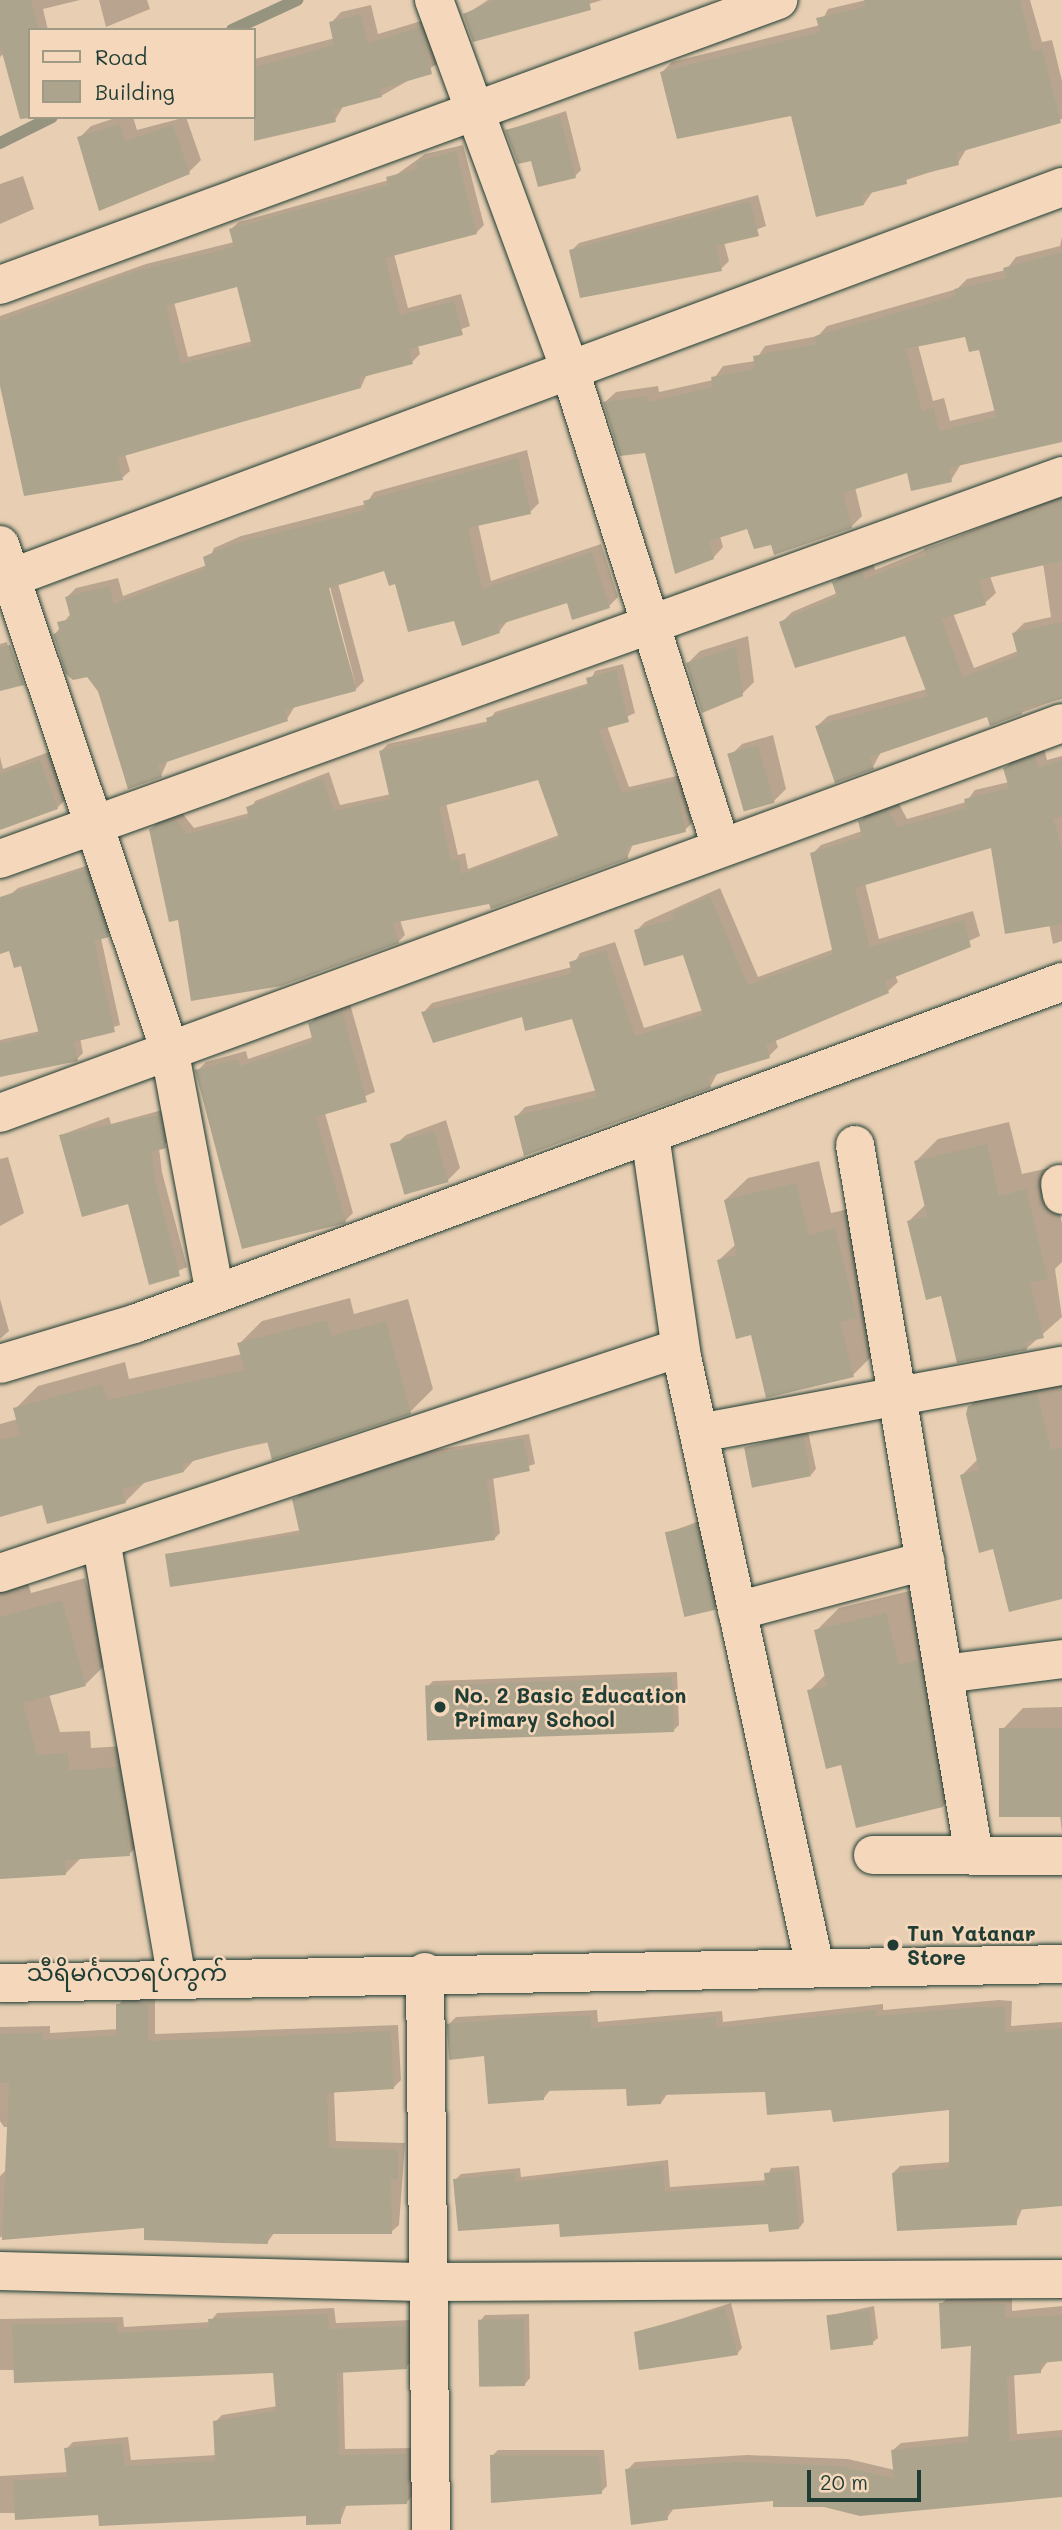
<!DOCTYPE html>
<meta charset="utf-8">
<style>
body{margin:0}
#map{position:relative;width:1062px;height:2530px;overflow:hidden;background:#e8cfb3;font-family:Mali,"Noto Sans Myanmar",sans-serif}
div>[style]{position:absolute}
[style*='--x']{left:calc(var(--x)*1px);top:calc(var(--y)*1px);width:calc(var(--w)*1px);rotate:calc(var(--a)*1deg)}
.shadow>*{inset:0;background:#0003}
.stream>*{height:12px;margin:-6px;padding:0 6px;transform-origin:6px;border-radius:6px;background:#96937f}
.building>*{inset:0;background:#ada48d;transform-origin:0 0}
.roads{filter:drop-shadow(0 0 2px #1f3d34) drop-shadow(0 0 2px #1f3d34)}
.minor>*{height:38px;margin:-19px;padding:0 19px;transform-origin:19px;border-radius:19px;background:#f5d8bb}
.dots>*{width:19px;height:19px;translate:-50% -50%;box-sizing:border-box;border:4px solid #f5d8bb;border-radius:50%}
span{translate:-50% -50%;white-space:nowrap;text-align:center;line-height:1.15;-webkit-text-stroke:5px #f5d8bb;paint-order:stroke}
.poi-label{font-size:21px;color:#1f3d34;font-weight:700}
.left{translate:0 -50%;text-align:left}
.quarter-label{font-size:24px;color:#1f3d34}
.legend{position:absolute;left:28px;top:28px;width:228px;height:91px;box-sizing:border-box;background:#f5d8bb;border:2px solid #9f9a85;margin:0;padding:9px 12px;list-style:none;font-size:21px;color:#1f3d34}
.legend li{display:flex;align-items:center;gap:14px;height:35px}
.legend b{width:35px;border:2px solid #9f9a85}
.scale{position:absolute;left:807px;top:2470px;width:114px;height:32px;box-sizing:border-box;border:4px solid #1f3d34;border-top:0;padding-left:9px;font-size:21px;line-height:24px;white-space:nowrap;color:#1f3d34;-webkit-text-stroke:5px #f5d8bb;paint-order:stroke}
</style>
<div id="map">
<div class="shadow">
<div style="clip-path:polygon(0 0,80px 0,43px 9px,48px 30px,30px 30px,0 57px)"></div>
<div style="clip-path:polygon(99px 0,147px 0,150px 9px,106px 27px)"></div>
<div style="clip-path:polygon(488px 0,602px 0,474px 40px,465px 15px)"></div>
<div style="clip-path:polygon(866px 0,1030px 0,1042px 42px,1052px 40px,1062px 81px,1062px 119px,967px 148px,958px 163px,873px 191px,864px 204px,792px 114px,662px 72px,672px 62px,820px 25px,828px 9px)"></div>
<div style="clip-path:polygon(371px 5px,378px 34px,431px 18px,441px 62px,381px 96px,344px 105px,335px 120px,257px 139px,254px 59px,335px 38px,331px 23px,341px 12px)"></div>
<div style="clip-path:polygon(566px 111px,581px 170px,575px 176px,532px 158px,507px 130px)"></div>
<div style="clip-path:polygon(118px 117px,133px 117px,137px 130px,186px 117px,201px 160px,189px 172px,79px 138px,91px 126px)"></div>
<div style="clip-path:polygon(evenodd,463px 145px,484px 225px,476px 233px,394px 254px,408px 308px,461px 294px,470px 326px,418px 345px,420px 354px,412px 362px,367px 374px,361px 387px,125px 454px,130px 471px,122px 478px,0 384px,0 316px,146px 264px,234px 242px,231px 229px,239px 222px,389px 180px,425px 154px,463px 145px,238px 285px,253px 341px,188px 357px,174px 302px,238px 285px)"></div>
<div style="clip-path:polygon(23px 176px,34px 209px,0 224px,0 184px)"></div>
<div style="clip-path:polygon(758px 195px,766px 226px,724px 242px,729px 261px,721px 269px,571px 251px,579px 243px)"></div>
<div style="clip-path:polygon(evenodd,1062px 237px,1062px 431px,961px 464px,951px 480px,908px 470px,855px 487px,862px 516px,851px 527px,773px 543px,748px 527px,720px 536px,723px 547px,713px 558px,646px 451px,605px 402px,616px 392px,658px 386px,659px 392px,713px 380px,723px 366px,755px 361px,765px 346px,818px 336px,827px 326px,957px 289px,967px 279px,1006px 270px,1016px 257px,1060px 246px,1062px 237px,967px 335px,981px 348px,996px 410px,950px 421px,944px 398px,933px 401px,918px 345px,967px 335px)"></div>
<div style="clip-path:polygon(evenodd,527px 450px,539px 503px,530px 512px,478px 524px,491px 581px,601px 544px,618px 597px,609px 606px,568px 601px,508px 620px,499px 632px,455px 619px,385px 569px,338px 583px,364px 681px,355px 690px,295px 706px,287px 719px,168px 760px,161px 776px,55px 634px,71px 613px,67px 597px,76px 588px,118px 578px,123px 596px,207px 565px,214px 548px,241px 536px,366px 504px,374px 492px,527px 450px,328px 579px,356px 686px,325px 580px,328px 579px)"></div>
<div style="clip-path:polygon(evenodd,1062px 494px,1062px 698px,1021px 713px,988px 714px,881px 752px,873px 767px,817px 726px,828px 716px,927px 689px,906px 634px,781px 623px,792px 612px,837px 593px,834px 583px,844px 572px,873px 562px,875px 570px,1062px 494px,1043px 563px,1051px 617px,1024px 623px,1014px 633px,1018px 651px,974px 668px,953px 613px,985px 603px,996px 593px,990px 576px,1043px 563px)"></div>
<div style="clip-path:polygon(748px 636px,754px 682px,742px 694px,688px 663px,700px 651px)"></div>
<div style="clip-path:polygon(7px 642px,16px 677px,0 686px,0 644px)"></div>
<div style="clip-path:polygon(evenodd,623px 664px,635px 713px,607px 726px,629px 787px,681px 775px,692px 823px,685px 830px,633px 844px,627px 858px,491px 902px,400px 920px,405px 935px,398px 942px,179px 918px,151px 829px,158px 822px,182px 813px,194px 828px,249px 813px,255px 801px,329px 772px,340px 805px,391px 794px,381px 751px,388px 744px,489px 721px,495px 712px,589px 683px,595px 671px,623px 664px,539px 778px,559px 835px,468px 869px,465px 853px,458px 855px,446px 803px,539px 778px)"></div>
<div style="clip-path:polygon(773px 735px,786px 789px,774px 801px,730px 756px,742px 744px)"></div>
<div style="clip-path:polygon(1044px 748px,1047px 760px,1062px 756px,1062px 941px,1053px 944px,1049px 924px,992px 846px,865px 883px,879px 939px,973px 911px,980px 936px,895px 975px,898px 982px,888px 991px,775px 1039px,778px 1047px,769px 1056px,718px 1072px,710px 1087px,516px 1117px,525px 1107px,597px 1090px,573px 1017px,423px 1013px,432px 1003px,572px 967px,580px 953px,615px 942px,644px 1028px,703px 1010px,685px 953px,636px 931px,645px 922px,720px 888px,758px 977px,834px 949px,812px 854px,821px 845px,862px 831px,860px 822px,869px 812px,898px 802px,907px 819px,966px 802px,975px 790px,1009px 782px,1005px 768px,1014px 759px)"></div>
<div style="clip-path:polygon(49px 752px,66px 799px,57px 808px,0 818px,0 757px,3px 769px)"></div>
<div style="clip-path:polygon(92px 864px,114px 930px,101px 938px,120px 1025px,80px 1038px,83px 1053px,77px 1059px,0 1076px,0 1040px,40px 1031px,23px 964px,10px 949px,0 952px,0 903px,18px 888px)"></div>
<div style="clip-path:polygon(350px 1004px,375px 1092px,325px 1113px,353px 1213px,345px 1221px,197px 1071px,206px 1062px,246px 1051px,248px 1059px,313px 1037px,310px 1024px,318px 1015px)"></div>
<div style="clip-path:polygon(166px 1109px,172px 1139px,159px 1148px,162px 1172px,187px 1267px,150px 1283px,129px 1202px,61px 1135px,109px 1117px,111px 1124px)"></div>
<div style="clip-path:polygon(446px 1120px,460px 1168px,448px 1180px,393px 1147px,406px 1135px)"></div>
<div style="clip-path:polygon(1009px 1122px,1022px 1174px,1049px 1168px,1062px 1223px,1062px 1262px,1055px 1269px,1062px 1317px,1026px 1349px,942px 1294px,909px 1221px,926px 1204px,915px 1162px,938px 1139px)"></div>
<div style="clip-path:polygon(8px 1157px,24px 1213px,0 1226px,0 1159px)"></div>
<div style="clip-path:polygon(819px 1161px,831px 1213px,858px 1207px,876px 1352px,853px 1375px,752px 1333px,719px 1260px,736px 1244px,725px 1200px,748px 1178px)"></div>
<div style="clip-path:polygon(350px 1298px,354px 1314px,408px 1299px,433px 1389px,410px 1412px,196px 1458px,184px 1471px,147px 1480px,125px 1502px,44px 1503px,0 1515px,0 1424px,18px 1419px,15px 1409px,38px 1386px,125px 1362px,129px 1379px,242px 1354px,239px 1344px,262px 1321px)"></div>
<div style="clip-path:polygon(0 1299px,9px 1331px,0 1339px)"></div>
<div style="clip-path:polygon(1062px 1380px,1062px 1597px,995px 1547px,962px 1475px,979px 1458px,970px 1406px,993px 1383px)"></div>
<div style="clip-path:polygon(808px 1431px,816px 1469px,811px 1475px,746px 1447px)"></div>
<div style="clip-path:polygon(529px 1434px,535px 1464px,493px 1477px,500px 1533px,494px 1539px,167px 1554px,301px 1530px,294px 1500px,300px 1494px,430px 1451px)"></div>
<div style="clip-path:polygon(702px 1520px,720px 1603px,714px 1608px,667px 1533px)"></div>
<div style="clip-path:polygon(26px 1576px,31px 1593px,85px 1578px,108px 1662px,85px 1685px,49px 1694px,60px 1732px,90px 1731px,91px 1748px,141px 1745px,152px 1832px,129px 1854px,82px 1857px,66px 1873px,0 1877px,0 1583px)"></div>
<div style="clip-path:polygon(909px 1591px,966px 1783px,943px 1806px,842px 1763px,809px 1691px,826px 1674px,816px 1631px,839px 1608px)"></div>
<div style="clip-path:polygon(677px 1672px,679px 1725px,673px 1731px,427px 1687px,433px 1681px)"></div>
<div style="clip-path:polygon(1062px 1707px,1062px 1833px,1060px 1815px,1001px 1731px,1023px 1708px)"></div>
<div style="clip-path:polygon(155px 1996px,155px 2034px,398px 2025px,401px 2080px,394px 2087px,334px 2091px,336px 2141px,405px 2143px,399px 2225px,391px 2232px,274px 2233px,267px 2243px,146px 2226px,0 2237px,0 2176px,49px 2128px,4px 2127px,0 2121px,0 2027px,50px 2026px,50px 2033px,118px 2029px,118px 2005px,125px 1998px)"></div>
<div style="clip-path:polygon(999px 2000px,1012px 2001px,1011px 2026px,1062px 2022px,1062px 2204px,1023px 2207px,1016px 2223px,893px 2173px,900px 2166px,951px 2162px,951px 2108px,833px 2108px,766px 2090px,668px 2093px,661px 2103px,627px 2087px,551px 2089px,544px 2098px,449px 2024px,456px 2017px,597px 2010px,598px 2022px,722px 2011px,723px 2022px,883px 2004px,883px 2010px)"></div>
<div style="clip-path:polygon(668px 2160px,670px 2187px,766px 2180px,771px 2168px,799px 2166px,804px 2222px,799px 2228px,770px 2222px,560px 2223px,455px 2180px,461px 2174px,520px 2168px,521px 2177px)"></div>
<div style="clip-path:polygon(949px 2297px,1012px 2298px,1012px 2311px,1062px 2306px,1062px 2359px,1048px 2361px,1040px 2372px,1014px 2373px,1017px 2434px,1062px 2430px,1062px 2496px,824px 2505px,774px 2499px,674px 2508px,667px 2518px,627px 2470px,635px 2462px,747px 2455px,848px 2459px,895px 2470px,893px 2450px,901px 2443px,970px 2436px,973px 2344px,941px 2304px)"></div>
<div style="clip-path:polygon(731px 2303px,742px 2348px,737px 2354px,636px 2333px)"></div>
<div style="clip-path:polygon(874px 2306px,878px 2338px,872px 2343px,827px 2316px)"></div>
<div style="clip-path:polygon(334px 2308px,336px 2323px,411px 2320px,413px 2360px,406px 2367px,343px 2371px,345px 2449px,413px 2448px,413px 2495px,407px 2502px,347px 2504px,340px 2522px,307px 2514px,0 2513px,0 2476px,68px 2472px,66px 2449px,73px 2442px,128px 2437px,131px 2460px,217px 2455px,215px 2422px,222px 2415px,278px 2406px,274px 2371px,0 2370px,0 2319px,123px 2317px,124px 2327px,210px 2322px,217px 2313px)"></div>
<div style="clip-path:polygon(529px 2314px,530px 2378px,525px 2384px,480px 2321px,485px 2315px)"></div>
<div style="clip-path:polygon(498px 2450px,604px 2450px,607px 2486px,601px 2492px,492px 2456px)"></div>
</div>
<div class="stream">
<div style="--x:232;--y:30;--w:72;--a:-24.8"></div>
<div style="--x:0;--y:143;--w:58;--a:-26.6"></div>
</div>
<div class="building">
<div style="clip-path:polygon(0 0,31px 0,39px 30px,30px 30px,30px 118px,20px 119px,0 45px)"></div>
<div style="clip-path:polygon(496px 0,589px 0,591px 10px,473px 42px,463px 14px)"></div>
<div style="clip-path:polygon(864px 0,1020px 0,1033px 51px,1042px 48px,1061px 123px,956px 153px,959px 165px,906px 178px,907px 184px,862px 195px,864px 205px,816px 217px,791px 116px,677px 139px,660px 72px,820px 32px,816px 18px,865px 7px)"></div>
<div style="clip-path:polygon(361px 14px,368px 43px,421px 27px,432px 74px,380px 89px,382px 97px,333px 110px,336px 122px,254px 141px,254px 67px,334px 45px,329px 22px)"></div>
<div style="clip-path:polygon(560px 116px,576px 178px,538px 187px,531px 161px,518px 164px,505px 130px)"></div>
<div style="clip-path:polygon(120px 124px,125px 141px,173px 125px,190px 174px,99px 211px,77px 137px)"></div>
<div style="clip-path:polygon(evenodd,456px 151px,477px 234px,385px 258px,400px 315px,454px 301px,463px 335px,409px 349px,413px 364px,359px 378px,361px 388px,117px 458px,123px 480px,24px 496px,0 386px,0 321px,136px 271px,234px 247px,229px 229px,388px 185px,386px 177px,417px 169px,416px 162px,456px 151px,237px 287px,252px 346px,181px 364px,166px 306px,237px 287px)"></div>
<div style="clip-path:polygon(750px 201px,759px 236px,716px 246px,722px 271px,580px 298px,569px 250px)"></div>
<div style="clip-path:polygon(evenodd,1062px 252px,1062px 442px,949px 468px,952px 482px,911px 491px,907px 473px,843px 493px,852px 528px,774px 555px,771px 545px,754px 549px,747px 529px,709px 541px,714px 559px,675px 574px,645px 453px,620px 456px,603px 402px,648px 396px,649px 402px,713px 387px,711px 377px,755px 369px,753px 356px,816px 344px,815px 336px,956px 296px,954px 289px,1006px 278px,1003px 268px,1062px 252px,965px 337px,969px 352px,979px 350px,996px 417px,939px 431px,934px 408px,922px 411px,906px 349px,965px 337px)"></div>
<div style="clip-path:polygon(518px 458px,531px 514px,468px 528px,482px 589px,592px 552px,610px 608px,572px 620px,567px 603px,498px 625px,500px 633px,462px 646px,454px 621px,408px 632px,395px 584px,389px 586px,384px 571px,329px 588px,356px 691px,285px 710px,288px 721px,158px 765px,162px 777px,128px 789px,97px 688px,88px 677px,73px 680px,66px 674px,53px 634px,60px 632px,57px 622px,71px 619px,65px 597px,109px 586px,114px 604px,206px 569px,203px 557px,230px 545px,366px 510px,363px 501px)"></div>
<div style="clip-path:polygon(1062px 502px,1062px 561px,979px 580px,986px 605px,941px 619px,963px 677px,1018px 656px,1012px 633px,1062px 622px,1062px 699px,1021px 709px,1022px 714px,990px 726px,987px 717px,870px 757px,874px 769px,835px 783px,815px 726px,928px 696px,905px 636px,795px 668px,779px 622px,837px 597px,832px 582px,863px 571px,864px 579px,926px 555px,924px 549px)"></div>
<div style="clip-path:polygon(10px 645px,24px 685px,0 691px,0 647px)"></div>
<div style="clip-path:polygon(736px 647px,743px 696px,702px 713px,686px 663px)"></div>
<div style="clip-path:polygon(evenodd,616px 670px,629px 722px,599px 730px,622px 793px,675px 781px,686px 832px,627px 847px,628px 859px,491px 909px,489px 904px,393px 923px,399px 943px,281px 986px,191px 1001px,178px 920px,169px 922px,149px 829px,175px 819px,187px 834px,249px 817px,246px 807px,322px 778px,334px 811px,390px 799px,379px 751px,488px 725px,486px 718px,588px 686px,586px 678px,616px 670px,538px 780px,559px 838px,461px 874px,459px 859px,451px 861px,439px 807px,538px 780px)"></div>
<div style="left:758px;top:745px;width:60px;height:32px;rotate:74deg"></div>
<div style="clip-path:polygon(1035px 756px,1038px 768px,1062px 760px,1062px 816px,1053px 819px,1062px 848px,1062px 924px,1005px 934px,991px 848px,855px 888px,870px 947px,964px 920px,971px 947px,885px 981px,889px 993px,766px 1045px,770px 1058px,708px 1077px,711px 1088px,524px 1156px,514px 1116px,597px 1097px,572px 1019px,525px 1031px,522px 1017px,433px 1043px,421px 1012px,572px 973px,569px 962px,606px 950px,635px 1036px,703px 1015px,683px 955px,644px 966px,634px 930px,675px 919px,672px 913px,710px 896px,748px 985px,833px 954px,810px 853px,862px 837px,858px 821px,888px 810px,898px 827px,966px 808px,964px 799px,1009px 788px,1003px 768px)"></div>
<div style="clip-path:polygon(40px 760px,58px 809px,0 830px,0 774px)"></div>
<div style="clip-path:polygon(86px 869px,109px 937px,94px 941px,115px 1032px,74px 1042px,78px 1061px,0 1077px,0 1044px,39px 1034px,21px 966px,14px 968px,9px 951px,0 954px,0 897px)"></div>
<div style="clip-path:polygon(342px 1011px,367px 1102px,316px 1117px,346px 1223px,242px 1249px,195px 1070px,238px 1059px,240px 1066px,313px 1042px,308px 1023px)"></div>
<div style="clip-path:polygon(159px 1115px,166px 1148px,152px 1152px,155px 1180px,180px 1276px,149px 1285px,128px 1204px,82px 1217px,59px 1135px)"></div>
<div style="left:434px;top:1131px;width:53px;height:46px;rotate:74deg"></div>
<div style="clip-path:polygon(987px 1144px,999px 1196px,1026px 1189px,1048px 1279px,1030px 1283px,1044px 1338px,1025px 1342px,1027px 1350px,957px 1363px,941px 1296px,926px 1300px,907px 1221px,927px 1216px,914px 1161px)"></div>
<div style="clip-path:polygon(796px 1183px,809px 1235px,835px 1228px,857px 1318px,840px 1322px,854px 1377px,766px 1398px,751px 1335px,736px 1339px,717px 1260px,737px 1255px,724px 1200px)"></div>
<div style="clip-path:polygon(327px 1320px,331px 1336px,386px 1321px,411px 1414px,272px 1460px,267px 1441px,182px 1464px,184px 1472px,122px 1489px,126px 1503px,47px 1524px,42px 1505px,0 1517px,0 1440px,20px 1435px,13px 1408px,102px 1384px,107px 1400px,245px 1370px,237px 1343px)"></div>
<div style="clip-path:polygon(1037px 1393px,1051px 1450px,1062px 1447px,1062px 1599px,1009px 1612px,993px 1549px,979px 1553px,960px 1475px,979px 1470px,966px 1414px,968px 1406px)"></div>
<div style="left:803px;top:1436px;width:41px;height:60px;rotate:79deg"></div>
<div style="clip-path:polygon(523px 1438px,530px 1471px,487px 1480px,495px 1540px,170px 1587px,165px 1554px,300px 1534px,292px 1499px,423px 1456px)"></div>
<div style="left:696px;top:1525px;width:87px;height:32px;rotate:77deg"></div>
<div style="clip-path:polygon(62px 1600px,86px 1686px,23px 1703px,37px 1755px,68px 1753px,69px 1770px,118px 1767px,130px 1856px,65px 1860px,66px 1875px,0 1879px,0 1617px)"></div>
<div style="clip-path:polygon(886px 1613px,899px 1665px,919px 1660px,943px 1807px,856px 1828px,841px 1765px,826px 1769px,807px 1690px,827px 1686px,814px 1630px)"></div>
<div style="left:672px;top:1677px;width:55px;height:247px;rotate:88deg"></div>
<div style="left:1062px;top:1728px;width:89px;height:63px;rotate:90deg"></div>
<div style="clip-path:polygon(148px 2003px,148px 2041px,391px 2031px,394px 2089px,327px 2093px,329px 2148px,398px 2150px,398px 2179px,391px 2179px,392px 2234px,268px 2234px,268px 2244px,223px 2243px,144px 2240px,144px 2228px,2px 2240px,9px 2083px,0 2083px,0 2034px,43px 2033px,43px 2040px,116px 2035px,116px 2004px)"></div>
<div style="clip-path:polygon(977px 2007px,1005px 2007px,1005px 2033px,1062px 2028px,1062px 2206px,1016px 2210px,1017px 2225px,897px 2231px,892px 2173px,949px 2168px,949px 2110px,833px 2122px,831px 2110px,767px 2115px,765px 2092px,661px 2095px,661px 2104px,627px 2106px,626px 2089px,544px 2091px,544px 2100px,488px 2104px,484px 2056px,449px 2060px,448px 2044px,447px 2024px,537px 2016px,591px 2016px,591px 2028px,716px 2017px,716px 2028px,876px 2010px,877px 2016px)"></div>
<div style="clip-path:polygon(663px 2165px,665px 2192px,765px 2185px,764px 2173px,794px 2170px,799px 2229px,769px 2232px,768px 2224px,560px 2237px,559px 2224px,458px 2231px,453px 2179px,515px 2173px,515px 2182px)"></div>
<div style="clip-path:polygon(939px 2303px,1005px 2304px,1005px 2318px,1062px 2315px,1062px 2361px,1041px 2363px,1041px 2373px,1007px 2376px,1010px 2441px,1062px 2437px,1062px 2497px,860px 2516px,824px 2507px,773px 2507px,773px 2501px,667px 2510px,668px 2520px,631px 2525px,625px 2469px,738px 2462px,840px 2466px,894px 2478px,891px 2450px,968px 2442px,971px 2346px,941px 2349px)"></div>
<div style="clip-path:polygon(725px 2308px,738px 2355px,639px 2370px,634px 2332px)"></div>
<div style="left:869px;top:2310px;width:35px;height:43px;rotate:83deg"></div>
<div style="clip-path:polygon(328px 2314px,329px 2329px,405px 2326px,407px 2369px,337px 2373px,339px 2455px,406px 2454px,407px 2504px,341px 2506px,341px 2524px,306px 2525px,306px 2516px,99px 2526px,98px 2515px,15px 2520px,13px 2481px,67px 2477px,64px 2448px,122px 2443px,125px 2466px,215px 2461px,213px 2421px,276px 2411px,273px 2373px,14px 2383px,12px 2324px,117px 2323px,117px 2333px,209px 2328px,208px 2319px)"></div>
<div style="left:524px;top:2319px;width:67px;height:46px;rotate:89deg"></div>
<div style="clip-path:polygon(490px 2455px,599px 2456px,602px 2494px,491px 2503px)"></div>
</div>
<div class="roads">
<div class="minor">
<div style="--x:434;--y:0;--w:391;--a:69.8"></div>
<div style="--x:569;--y:367;--w:503;--a:72.43"></div>
<div style="--x:0;--y:285;--w:829;--a:-20.12"></div>
<div style="--x:0;--y:545;--w:531;--a:71.43"></div>
<div style="--x:169;--y:1048;--w:249;--a:79.4"></div>
<div style="--x:0;--y:582;--w:1133;--a:-20.4"></div>
<div style="--x:0;--y:859;--w:1129;--a:-19.83"></div>
<div style="--x:0;--y:1113;--w:1131;--a:-20.16"></div>
<div style="--x:650;--y:1135;--w:224;--a:81.8"></div>
<div style="--x:855;--y:1145;--w:720;--a:80.49"></div>
<div style="--x:1060;--y:1184;--w:11;--a:80"></div>
<div style="--x:0;--y:1364;--w:140;--a:-16.6"></div>
<div style="--x:134;--y:1324;--w:989;--a:-20.23"></div>
<div style="--x:699;--y:1433;--w:369;--a:-10.5"></div>
<div style="--x:101;--y:1540;--w:445;--a:80.2"></div>
<div style="--x:0;--y:1573;--w:706;--a:-18.33"></div>
<div style="--x:670;--y:1351;--w:13;--a:27"></div>
<div style="--x:682;--y:1357;--w:624;--a:77.7"></div>
<div style="--x:737;--y:1611;--w:195;--a:-14.9"></div>
<div style="--x:944;--y:1674;--w:119;--a:-7.2"></div>
<div style="--x:873;--y:1855;--w:189;--a:0.3"></div>
<div style="--x:425;--y:1972;--w:558;--a:89.38"></div>
<div style="--x:0;--y:1983;--w:1062;--a:-1.02"></div>
<div style="--x:0;--y:2271;--w:429;--a:1.5"></div>
<div style="--x:429;--y:2282;--w:633;--a:-0.27"></div>
</div>
</div>
<div class="dots">
<div style="left:440px;top:1707px;background:#1f3d34"></div>
<div style="left:893px;top:1945px;background:#1f3d34"></div>
</div>
<div class="poi-label">
<span class="left" style="left:454px;top:1707px">No. 2 Basic Education<br>Primary School</span>
<span class="left" style="left:907px;top:1945px">Tun Yatanar<br>Store</span>
</div>
<div class="quarter-label">
<span style="left:127px;top:1972px">သီရိမင်္ဂလာရပ်ကွက်</span>
</div>
<ul class="legend">
<li><b style="height:9px;background:#f5d8bb"></b>Road</li>
<li><b style="height:19px;background:#ada48d"></b>Building</li>
</ul>
<div class="scale">20 m</div>
</div>
